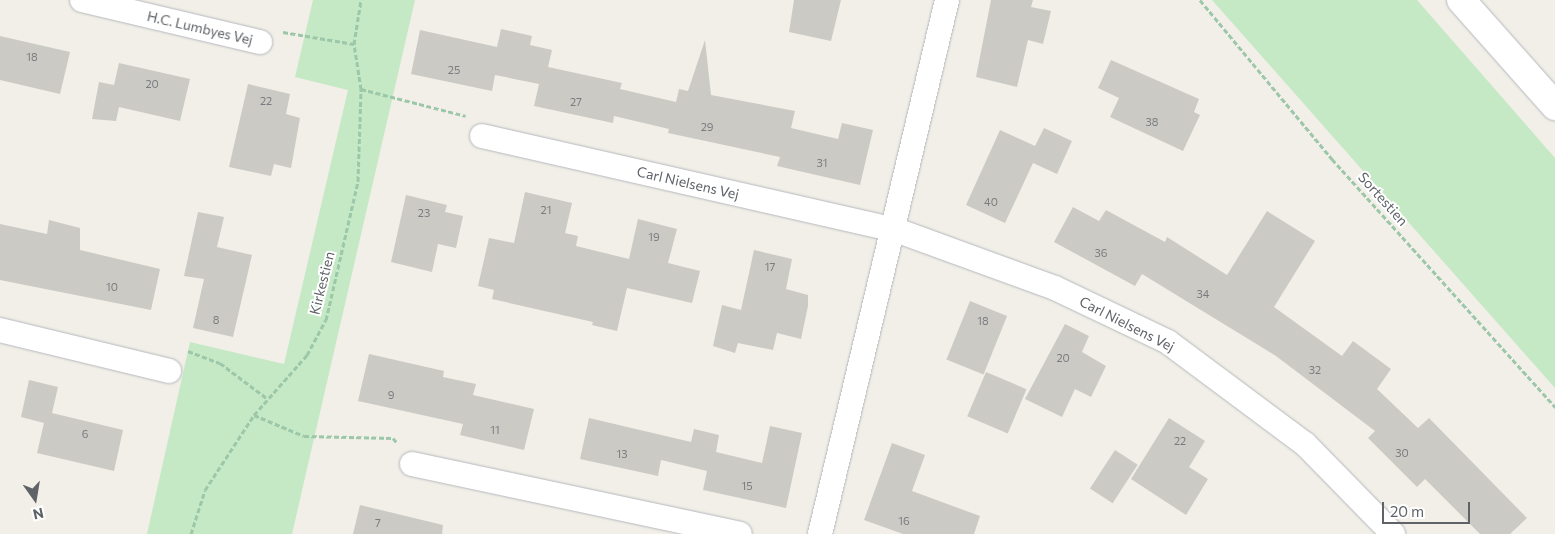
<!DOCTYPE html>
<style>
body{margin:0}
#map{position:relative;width:1555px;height:534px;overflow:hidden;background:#f1efe8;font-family:Commissioner,sans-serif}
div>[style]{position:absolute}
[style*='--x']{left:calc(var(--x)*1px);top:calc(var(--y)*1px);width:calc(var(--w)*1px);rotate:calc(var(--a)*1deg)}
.green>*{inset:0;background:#c5e8c5}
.building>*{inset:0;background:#cccac5;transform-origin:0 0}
.path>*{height:3px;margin-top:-1.5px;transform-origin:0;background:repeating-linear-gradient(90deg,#9cc7a9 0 5px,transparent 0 7.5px)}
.roads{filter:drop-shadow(0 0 1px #b5b8bc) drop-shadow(0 0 1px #b5b8bc)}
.street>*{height:24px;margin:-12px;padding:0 12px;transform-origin:12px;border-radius:12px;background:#fff}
.secondary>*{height:28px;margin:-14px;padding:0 14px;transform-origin:14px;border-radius:14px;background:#fff}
span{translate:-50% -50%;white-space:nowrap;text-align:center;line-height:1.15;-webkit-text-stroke:4px #fff;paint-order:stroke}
.number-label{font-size:11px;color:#7a7d7f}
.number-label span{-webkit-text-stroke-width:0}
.street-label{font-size:14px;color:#5f6368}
.north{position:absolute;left:10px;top:474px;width:50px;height:50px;-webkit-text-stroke:4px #fff;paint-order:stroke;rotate:167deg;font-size:14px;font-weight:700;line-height:20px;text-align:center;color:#5f6368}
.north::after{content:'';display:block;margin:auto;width:18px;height:22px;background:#5f6368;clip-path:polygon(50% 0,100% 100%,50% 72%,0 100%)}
.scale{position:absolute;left:1382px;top:502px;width:88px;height:22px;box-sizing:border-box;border:2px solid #5f6368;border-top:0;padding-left:6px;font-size:15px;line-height:18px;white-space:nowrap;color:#5f6368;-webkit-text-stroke:4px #fff;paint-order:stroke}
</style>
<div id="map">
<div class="green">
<div style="clip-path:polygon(313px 0,415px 0,292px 534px,147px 534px,190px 342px,284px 364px,348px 90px,295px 77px)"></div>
<div style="clip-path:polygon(1212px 0,1417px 0,1555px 158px,1555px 388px)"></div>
</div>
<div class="building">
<div style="clip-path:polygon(794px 0,841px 0,831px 41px,789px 32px)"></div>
<div style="clip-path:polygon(991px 0,1033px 0,1031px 7px,1051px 11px,1043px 44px,1028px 40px,1017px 87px,976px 77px)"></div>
<div style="clip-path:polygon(501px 29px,532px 36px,530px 45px,552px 50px,548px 67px,622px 83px,620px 89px,676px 102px,679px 89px,688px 91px,705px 40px,711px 95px,795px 111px,791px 128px,838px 139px,842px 123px,873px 130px,860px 185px,777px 166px,780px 157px,668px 133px,669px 129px,614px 116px,613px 123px,534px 106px,539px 84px,495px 75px,492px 91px,411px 74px,420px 30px,497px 47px)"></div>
<div style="clip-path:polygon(0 36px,70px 52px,60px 94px,0 80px)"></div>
<div style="clip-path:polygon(1111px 60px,1199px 99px,1194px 112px,1200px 115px,1183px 151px,1110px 117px,1119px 98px,1098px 88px)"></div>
<div style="clip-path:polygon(119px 63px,190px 79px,180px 121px,119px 107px,116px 121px,92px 119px,99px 82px,114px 85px)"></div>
<div style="clip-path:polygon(248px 84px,290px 94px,286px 114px,300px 118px,291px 168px,274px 164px,271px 176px,229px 167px)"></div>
<div style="clip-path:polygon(1044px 128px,1072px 141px,1057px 174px,1033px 163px,1005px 223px,966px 205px,1000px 130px,1035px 146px)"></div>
<div style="clip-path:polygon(525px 192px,572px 203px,565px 233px,578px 236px,576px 246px,629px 259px,638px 219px,677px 229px,668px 263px,700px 271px,692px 303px,627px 288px,617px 331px,592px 325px,593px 322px,492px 299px,494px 290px,478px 286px,489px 238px,514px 243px)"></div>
<div style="clip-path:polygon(406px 195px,447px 205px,445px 212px,463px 216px,456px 248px,438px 244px,432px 272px,391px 262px)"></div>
<div style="clip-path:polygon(1073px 207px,1099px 221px,1106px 210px,1165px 242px,1167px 237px,1227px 275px,1267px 211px,1315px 241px,1274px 307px,1342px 356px,1353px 341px,1391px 369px,1377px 389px,1418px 428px,1429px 418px,1527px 518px,1510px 534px,1480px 534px,1425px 479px,1417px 487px,1368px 438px,1375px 431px,1276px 356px,1142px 274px,1135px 286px,1054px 242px)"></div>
<div style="clip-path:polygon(198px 212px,224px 217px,217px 247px,252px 255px,233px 337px,193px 328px,204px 279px,184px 276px)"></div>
<div style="clip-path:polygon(49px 220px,80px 228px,80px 250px,160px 269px,151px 310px,0 280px,0 224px,47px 234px)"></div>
<div style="clip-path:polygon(754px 250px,792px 259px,786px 289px,808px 295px,808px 306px,801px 339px,777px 333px,773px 350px,738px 343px,735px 353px,713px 346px,722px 305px,741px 310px)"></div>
<div style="left:970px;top:301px;width:40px;height:63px;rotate:22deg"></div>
<div style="clip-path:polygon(1065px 324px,1089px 336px,1082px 352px,1106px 366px,1091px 397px,1075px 389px,1062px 417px,1025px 399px)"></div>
<div style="clip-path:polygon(369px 354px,444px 371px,443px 377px,476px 384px,473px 395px,534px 409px,524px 450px,460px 435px,463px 424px,358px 401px)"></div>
<div style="left:986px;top:372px;width:44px;height:48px;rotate:23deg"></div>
<div style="clip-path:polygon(29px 380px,58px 387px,52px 413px,123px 430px,114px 471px,37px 453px,44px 423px,21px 417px)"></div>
<div style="clip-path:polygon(589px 418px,691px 442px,694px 429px,719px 435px,716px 452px,762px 463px,770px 426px,802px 433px,786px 508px,703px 490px,707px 471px,661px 460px,658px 476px,580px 459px)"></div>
<div style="clip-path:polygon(1169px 418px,1205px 441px,1189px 467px,1208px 479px,1186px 515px,1131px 479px)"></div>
<div style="clip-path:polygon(892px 443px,925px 455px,912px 491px,980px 516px,974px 534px,903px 534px,864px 520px)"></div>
<div style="left:1115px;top:450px;width:27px;height:46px;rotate:33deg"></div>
<div style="clip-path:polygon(360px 505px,443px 525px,442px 534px,353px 534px)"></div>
</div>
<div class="path">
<div style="--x:1200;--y:0;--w:207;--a:50.3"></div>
<div style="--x:1332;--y:159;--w:334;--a:48"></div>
<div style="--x:283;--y:32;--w:72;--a:9.6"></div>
<div style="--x:361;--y:89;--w:108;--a:14.4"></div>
<div style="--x:188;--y:351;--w:34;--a:21"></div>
<div style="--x:220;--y:363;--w:60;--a:36.9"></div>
<div style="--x:254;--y:415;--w:54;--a:22.8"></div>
<div style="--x:304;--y:436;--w:89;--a:1.3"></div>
<div style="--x:393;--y:438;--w:6;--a:51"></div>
<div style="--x:191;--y:534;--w:46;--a:-72.3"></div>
<div style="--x:205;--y:490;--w:90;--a:-56.8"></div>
<div style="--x:254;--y:415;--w:80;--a:-48.5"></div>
<div style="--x:307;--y:355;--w:40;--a:-62"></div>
<div style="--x:326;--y:320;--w:143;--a:-77"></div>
<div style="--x:358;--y:181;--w:92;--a:-88.1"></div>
<div style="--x:361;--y:89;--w:46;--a:-98.8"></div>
<div style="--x:354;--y:44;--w:45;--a:-81"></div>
</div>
<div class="roads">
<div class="street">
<div style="--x:82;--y:0;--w:183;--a:13.3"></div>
<div style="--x:482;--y:136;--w:421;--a:12.8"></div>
<div style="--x:893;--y:229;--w:172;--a:20"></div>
<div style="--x:1055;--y:288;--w:125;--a:25.5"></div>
<div style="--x:1168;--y:342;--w:171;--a:36.7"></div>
<div style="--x:1305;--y:444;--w:126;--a:45.6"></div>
<div style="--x:0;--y:330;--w:174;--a:13.6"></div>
<div style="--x:412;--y:464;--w:335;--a:12"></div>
<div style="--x:820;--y:534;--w:549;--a:-76.62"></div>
</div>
<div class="secondary">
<div style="--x:1461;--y:0;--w:142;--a:48.4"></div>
</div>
</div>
<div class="number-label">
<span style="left:32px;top:57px">18</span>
<span style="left:454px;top:70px">25</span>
<span style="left:152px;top:84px">20</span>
<span style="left:266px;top:101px">22</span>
<span style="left:576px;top:102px">27</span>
<span style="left:1152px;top:122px">38</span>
<span style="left:707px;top:127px">29</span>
<span style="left:822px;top:163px">31</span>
<span style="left:991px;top:202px">40</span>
<span style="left:546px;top:210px">21</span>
<span style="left:424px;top:213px">23</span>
<span style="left:654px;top:237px">19</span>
<span style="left:1101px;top:253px">36</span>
<span style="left:770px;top:267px">17</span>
<span style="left:112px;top:287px">10</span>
<span style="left:1203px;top:294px">34</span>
<span style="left:216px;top:320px">8</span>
<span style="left:983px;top:321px">18</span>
<span style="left:1063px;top:358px">20</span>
<span style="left:1315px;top:370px">32</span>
<span style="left:391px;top:395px">9</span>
<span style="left:495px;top:430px">11</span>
<span style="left:85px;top:434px">6</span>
<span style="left:1180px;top:441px">22</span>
<span style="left:1402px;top:453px">30</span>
<span style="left:622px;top:454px">13</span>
<span style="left:747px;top:486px">15</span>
<span style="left:904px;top:521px">16</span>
<span style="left:378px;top:523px">7</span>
</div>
<div class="street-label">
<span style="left:200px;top:28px;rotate:13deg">H.C. Lumbyes Vej</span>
<span style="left:688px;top:183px;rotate:13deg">Carl Nielsens Vej</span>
<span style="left:1383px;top:199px;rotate:48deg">Sortestien</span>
<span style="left:322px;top:283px;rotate:-76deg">Kirkestien</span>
<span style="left:1127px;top:324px;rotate:27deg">Carl Nielsens Vej</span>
</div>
<div class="north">N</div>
<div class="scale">20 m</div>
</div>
